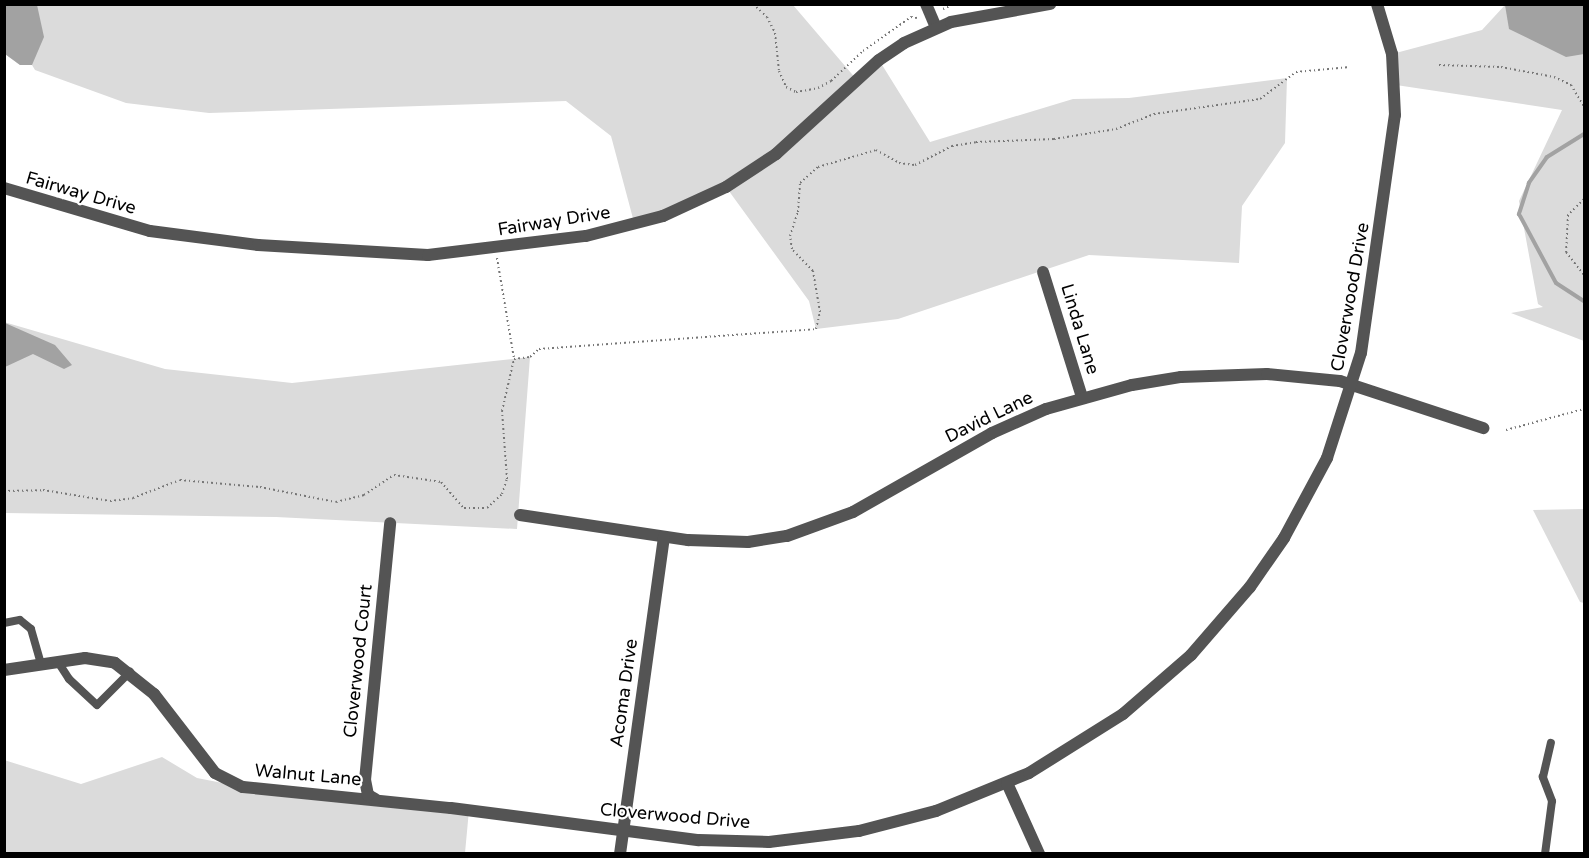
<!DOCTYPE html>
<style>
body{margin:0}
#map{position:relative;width:1589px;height:858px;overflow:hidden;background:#fff;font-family:"Varela Round",sans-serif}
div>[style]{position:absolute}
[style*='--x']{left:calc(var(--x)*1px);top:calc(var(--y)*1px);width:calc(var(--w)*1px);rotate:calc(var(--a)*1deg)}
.green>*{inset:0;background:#dbdbdb}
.water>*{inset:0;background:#a2a2a2}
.stream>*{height:4px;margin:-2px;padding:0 2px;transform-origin:2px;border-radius:2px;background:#a2a2a2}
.path>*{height:2px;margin-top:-1px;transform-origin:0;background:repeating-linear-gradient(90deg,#767676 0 1.5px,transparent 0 4.5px)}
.service>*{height:8px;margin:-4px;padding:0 4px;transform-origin:4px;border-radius:4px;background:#545454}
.minor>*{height:12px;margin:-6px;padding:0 6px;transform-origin:6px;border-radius:6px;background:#545454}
span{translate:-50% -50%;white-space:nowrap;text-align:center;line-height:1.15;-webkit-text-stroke:4.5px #fff;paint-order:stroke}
.street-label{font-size:18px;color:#000}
.frame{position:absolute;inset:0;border:6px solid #000;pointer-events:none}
</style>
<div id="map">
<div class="green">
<div style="clip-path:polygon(5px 5px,793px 5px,857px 80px,879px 60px,930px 142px,1073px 99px,1129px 98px,1287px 78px,1285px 143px,1242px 206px,1239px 263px,1089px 255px,898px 319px,816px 329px,809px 301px,726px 187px,635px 226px,611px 136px,566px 101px,209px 113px,126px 103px,35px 70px,32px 65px,20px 65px,5px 54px)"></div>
<div style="clip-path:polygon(1505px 5px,1584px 5px,1584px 341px,1511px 313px,1543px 307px,1538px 304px,1519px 201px,1562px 110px,1396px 85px,1392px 54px,1482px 30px)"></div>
<div style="clip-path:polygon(4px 322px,165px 369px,292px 383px,530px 357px,517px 529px,276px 517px,5px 513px)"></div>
<div style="clip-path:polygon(1584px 509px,1584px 603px,1580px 602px,1533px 510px)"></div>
<div style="clip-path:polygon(162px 757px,197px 778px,253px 789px,469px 810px,465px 853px,5px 853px,4px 760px,81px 784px)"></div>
</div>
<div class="water">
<div style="clip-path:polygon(5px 4px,37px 5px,44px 37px,32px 65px,20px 65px,5px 54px)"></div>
<div style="clip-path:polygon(1505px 5px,1584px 5px,1584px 54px,1566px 57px,1509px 29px)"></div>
<div style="clip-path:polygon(5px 323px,55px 345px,72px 365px,64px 369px,33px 354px,5px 367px)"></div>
</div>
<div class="stream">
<div style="--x:1584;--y:134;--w:44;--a:148.1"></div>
<div style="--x:1547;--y:157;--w:32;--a:125"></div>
<div style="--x:1529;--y:183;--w:33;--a:108"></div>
<div style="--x:1519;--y:214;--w:78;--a:61.8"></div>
<div style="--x:1556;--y:283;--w:33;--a:33"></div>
</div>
<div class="path">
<div style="--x:753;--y:4;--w:19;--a:43"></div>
<div style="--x:767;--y:17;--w:18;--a:63"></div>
<div style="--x:775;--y:33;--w:38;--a:84"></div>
<div style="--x:779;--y:71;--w:17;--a:66"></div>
<div style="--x:786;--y:87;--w:11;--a:27"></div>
<div style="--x:796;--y:92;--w:22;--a:-10"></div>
<div style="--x:818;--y:88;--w:15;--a:-28"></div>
<div style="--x:831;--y:81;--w:44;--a:-43.2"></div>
<div style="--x:863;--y:51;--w:59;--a:-35.3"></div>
<div style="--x:911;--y:17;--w:6;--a:9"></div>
<div style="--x:943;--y:9;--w:12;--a:-24"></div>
<div style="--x:1439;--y:65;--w:62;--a:1.8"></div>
<div style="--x:1501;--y:67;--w:54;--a:10.7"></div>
<div style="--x:1554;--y:77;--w:19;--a:25"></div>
<div style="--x:1571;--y:85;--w:26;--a:59"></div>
<div style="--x:1584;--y:199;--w:23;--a:135"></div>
<div style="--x:1568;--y:215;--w:37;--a:93"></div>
<div style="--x:1566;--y:252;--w:29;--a:52"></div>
<div style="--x:497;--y:258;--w:102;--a:80.4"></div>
<div style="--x:1506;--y:430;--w:81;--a:-15.1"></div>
<div style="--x:4;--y:491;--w:39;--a:-1"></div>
<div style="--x:43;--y:490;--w:68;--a:9.3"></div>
<div style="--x:110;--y:501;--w:23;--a:-7"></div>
<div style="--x:133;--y:498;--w:50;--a:-21"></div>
<div style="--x:180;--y:480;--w:80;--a:5"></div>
<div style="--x:260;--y:487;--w:77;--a:11.2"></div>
<div style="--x:336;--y:502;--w:29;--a:-14"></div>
<div style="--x:364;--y:495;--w:36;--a:-34"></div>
<div style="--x:394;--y:475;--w:48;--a:8.5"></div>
<div style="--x:441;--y:482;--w:35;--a:49"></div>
<div style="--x:464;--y:508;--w:23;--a:0"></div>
<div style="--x:487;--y:508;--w:21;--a:-43"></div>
<div style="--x:502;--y:494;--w:16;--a:-72"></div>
<div style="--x:507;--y:479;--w:68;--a:-94.2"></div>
<div style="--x:502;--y:411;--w:53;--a:-77"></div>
<div style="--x:514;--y:359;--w:16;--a:-7"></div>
<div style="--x:530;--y:357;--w:12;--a:-42"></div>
<div style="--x:539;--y:349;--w:278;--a:-4.1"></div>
<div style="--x:816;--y:329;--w:17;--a:-77"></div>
<div style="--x:820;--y:312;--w:42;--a:-99.7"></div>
<div style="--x:813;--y:271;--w:30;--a:-134"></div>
<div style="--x:792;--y:249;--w:13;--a:-99"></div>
<div style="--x:790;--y:236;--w:25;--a:-72"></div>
<div style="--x:798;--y:212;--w:29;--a:-86"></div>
<div style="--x:800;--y:183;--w:24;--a:-42"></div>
<div style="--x:818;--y:167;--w:60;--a:-16.3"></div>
<div style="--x:876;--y:150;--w:26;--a:29"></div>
<div style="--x:899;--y:163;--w:16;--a:7"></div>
<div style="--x:915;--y:165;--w:42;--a:-27.2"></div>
<div style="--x:952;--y:146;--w:24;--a:-9"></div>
<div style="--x:976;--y:142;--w:78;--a:-2.2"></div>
<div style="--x:1054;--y:139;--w:63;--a:-9.2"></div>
<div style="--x:1116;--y:129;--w:41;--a:-21.5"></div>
<div style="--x:1154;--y:114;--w:107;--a:-8.1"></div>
<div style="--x:1260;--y:99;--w:45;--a:-36.9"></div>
<div style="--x:1296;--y:72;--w:54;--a:-5.3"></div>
</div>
<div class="service">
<div style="--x:4;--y:623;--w:16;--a:-11"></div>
<div style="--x:20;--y:620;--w:14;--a:39"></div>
<div style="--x:31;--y:629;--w:36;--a:74"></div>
<div style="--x:58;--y:662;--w:20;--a:57"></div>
<div style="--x:69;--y:679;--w:38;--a:43"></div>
<div style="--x:97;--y:705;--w:47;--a:-45"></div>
<div style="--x:1545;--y:854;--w:53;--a:-82.5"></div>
<div style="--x:1552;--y:801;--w:26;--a:-111"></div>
<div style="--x:1543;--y:777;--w:35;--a:-77"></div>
</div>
<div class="minor">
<div style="--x:926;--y:4;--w:26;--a:67"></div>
<div style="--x:4;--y:188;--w:152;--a:16.4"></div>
<div style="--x:150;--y:231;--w:109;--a:7.4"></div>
<div style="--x:258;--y:245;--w:170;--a:3.4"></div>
<div style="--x:428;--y:255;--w:159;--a:-6.9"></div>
<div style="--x:586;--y:236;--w:80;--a:-14.6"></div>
<div style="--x:663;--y:216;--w:69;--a:-24.7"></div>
<div style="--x:726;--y:187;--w:60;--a:-33.4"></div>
<div style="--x:776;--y:154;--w:139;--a:-42.4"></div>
<div style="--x:879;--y:60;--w:30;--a:-34"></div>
<div style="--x:904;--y:43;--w:51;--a:-24.1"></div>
<div style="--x:951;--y:22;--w:101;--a:-10.3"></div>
<div style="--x:1043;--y:272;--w:131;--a:72.7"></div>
<div style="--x:520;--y:515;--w:170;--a:8.5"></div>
<div style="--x:688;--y:540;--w:60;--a:1.9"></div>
<div style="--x:748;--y:542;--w:39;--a:-9"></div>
<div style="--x:787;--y:536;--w:70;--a:-20"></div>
<div style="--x:853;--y:512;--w:160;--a:-29.6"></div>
<div style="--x:992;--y:433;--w:59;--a:-24"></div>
<div style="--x:1046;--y:409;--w:89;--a:-15.6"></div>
<div style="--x:1132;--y:385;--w:50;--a:-9.3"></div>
<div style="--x:1181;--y:377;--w:86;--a:-2"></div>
<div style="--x:1267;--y:374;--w:73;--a:5.5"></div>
<div style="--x:1340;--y:381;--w:151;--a:18.2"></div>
<div style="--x:4;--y:670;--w:82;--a:-8.4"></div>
<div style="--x:85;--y:658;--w:30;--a:9"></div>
<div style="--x:115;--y:663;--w:50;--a:38.5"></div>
<div style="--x:154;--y:694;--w:100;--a:52.3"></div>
<div style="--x:215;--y:773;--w:31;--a:27"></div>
<div style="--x:243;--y:787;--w:209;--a:5.8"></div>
<div style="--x:451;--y:808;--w:250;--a:7.4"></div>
<div style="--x:699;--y:840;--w:70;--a:1.6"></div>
<div style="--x:769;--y:842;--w:91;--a:-7"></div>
<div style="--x:859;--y:831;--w:80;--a:-14.6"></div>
<div style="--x:936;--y:811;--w:100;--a:-22.2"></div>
<div style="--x:1029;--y:773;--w:111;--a:-32.1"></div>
<div style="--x:1123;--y:714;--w:90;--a:-40.9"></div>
<div style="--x:1191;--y:655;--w:90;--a:-49.1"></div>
<div style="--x:1250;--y:587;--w:60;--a:-55.2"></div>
<div style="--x:1284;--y:538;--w:91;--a:-61.7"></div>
<div style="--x:1327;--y:458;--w:110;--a:-72.1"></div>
<div style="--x:1361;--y:353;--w:240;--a:-81.9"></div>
<div style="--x:1395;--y:115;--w:61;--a:-92.8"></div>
<div style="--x:1392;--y:54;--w:52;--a:-106.7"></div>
<div style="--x:1007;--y:783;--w:78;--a:65.7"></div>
<div style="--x:375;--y:799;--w:8;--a:-150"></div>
<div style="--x:368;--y:795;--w:15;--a:-101"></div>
<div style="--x:365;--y:780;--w:258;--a:-84.4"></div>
<div style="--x:620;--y:854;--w:320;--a:-82.1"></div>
</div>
<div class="street-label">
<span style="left:81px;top:193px;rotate:16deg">Fairway Drive</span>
<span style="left:554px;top:221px;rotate:-9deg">Fairway Drive</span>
<span style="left:1350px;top:297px;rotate:-80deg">Cloverwood Drive</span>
<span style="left:1080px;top:329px;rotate:73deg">Linda Lane</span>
<span style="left:989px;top:417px;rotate:-26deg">David Lane</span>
<span style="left:358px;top:661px;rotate:-84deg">Cloverwood Court</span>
<span style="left:624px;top:693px;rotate:-82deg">Acoma Drive</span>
<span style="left:308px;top:775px;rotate:5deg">Walnut Lane</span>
<span style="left:675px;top:816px;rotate:5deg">Cloverwood Drive</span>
</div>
<div class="frame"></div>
</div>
